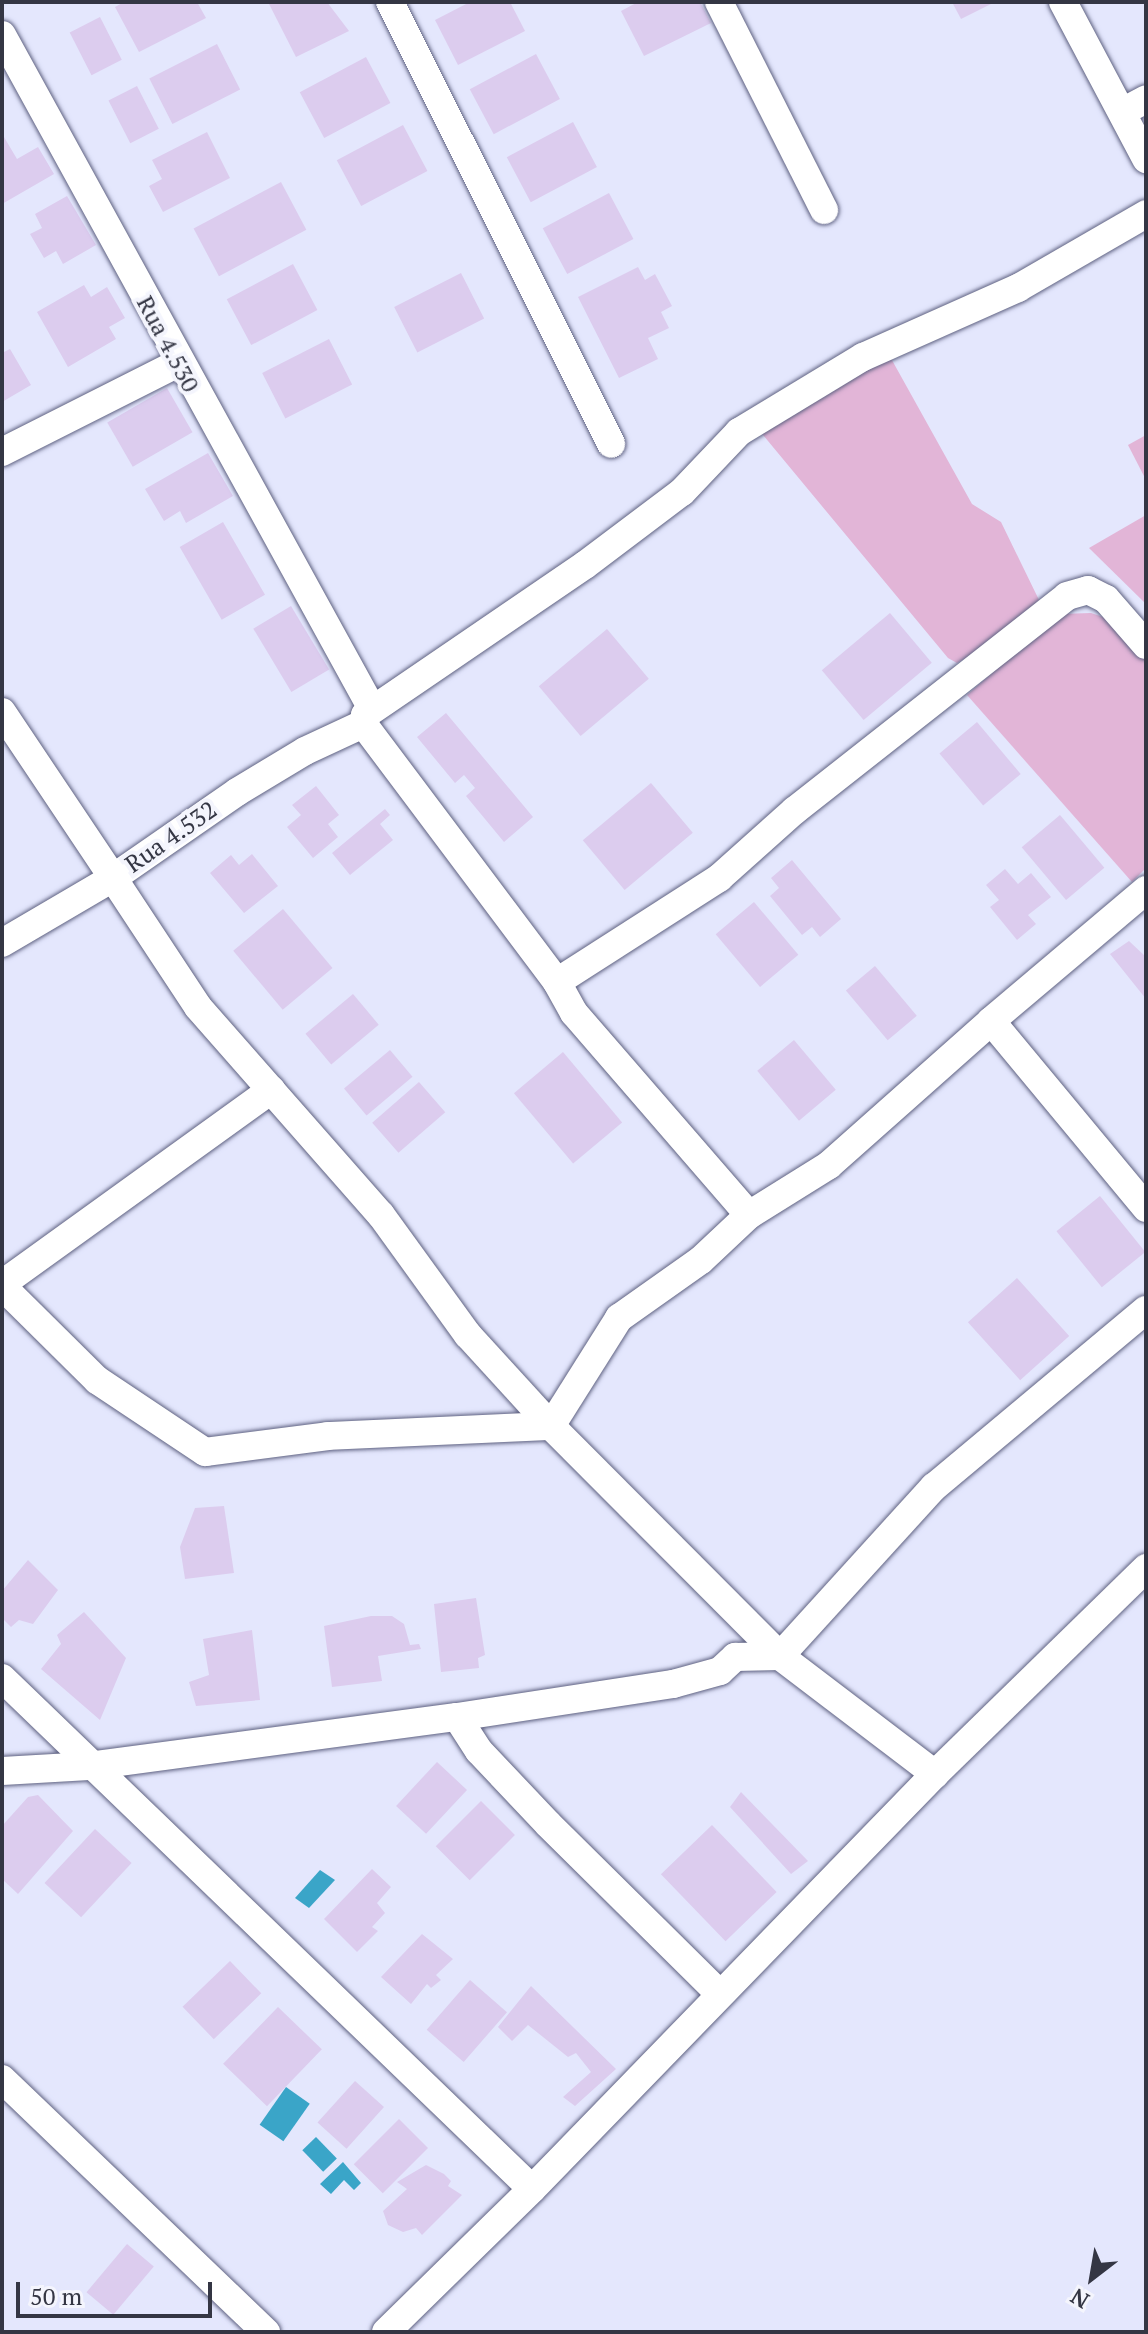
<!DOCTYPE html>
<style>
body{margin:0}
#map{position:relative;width:1148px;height:2334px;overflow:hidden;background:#e4e7fd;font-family:"PT Serif",serif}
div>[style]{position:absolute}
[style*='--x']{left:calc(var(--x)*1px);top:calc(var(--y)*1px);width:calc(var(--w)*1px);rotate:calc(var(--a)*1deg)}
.green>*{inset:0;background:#e2b5d7}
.water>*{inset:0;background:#3aa5c8;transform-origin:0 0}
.building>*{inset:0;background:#dcccee;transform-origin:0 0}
.roads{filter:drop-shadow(0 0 2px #5e6181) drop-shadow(0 0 2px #5e6181)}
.street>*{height:28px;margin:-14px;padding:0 14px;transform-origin:14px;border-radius:14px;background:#fff}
span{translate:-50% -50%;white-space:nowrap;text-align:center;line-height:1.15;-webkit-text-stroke:8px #f4f5fd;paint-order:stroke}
.street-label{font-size:24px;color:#343644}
.frame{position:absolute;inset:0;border:4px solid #343644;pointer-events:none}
.north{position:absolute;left:1052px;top:2238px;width:80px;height:80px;-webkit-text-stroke:6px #f4f5fd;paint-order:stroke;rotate:211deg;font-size:22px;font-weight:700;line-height:32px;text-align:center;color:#343644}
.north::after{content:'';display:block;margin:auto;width:28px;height:36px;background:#343644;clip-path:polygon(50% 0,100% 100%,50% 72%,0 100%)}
.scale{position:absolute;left:16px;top:2282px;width:196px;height:36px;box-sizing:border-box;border:4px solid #343644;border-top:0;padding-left:10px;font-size:24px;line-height:28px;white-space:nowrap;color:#343644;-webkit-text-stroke:6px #f4f5fd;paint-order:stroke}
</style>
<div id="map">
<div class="green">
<div style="clip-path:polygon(888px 353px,972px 504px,1001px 522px,1039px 600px,999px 639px,957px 663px,948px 658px,758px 429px)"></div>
<div style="clip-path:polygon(1146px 435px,1146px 480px,1128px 445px)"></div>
<div style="clip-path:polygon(1146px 515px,1146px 604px,1089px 548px)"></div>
<div style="clip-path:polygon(1091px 613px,1109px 619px,1146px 658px,1146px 868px,1132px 882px,967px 695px,1060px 614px)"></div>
</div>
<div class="water">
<div style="clip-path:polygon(320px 1870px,335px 1880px,309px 1908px,295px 1898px)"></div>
<div style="left:286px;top:2087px;width:29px;height:46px;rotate:35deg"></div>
<div style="left:316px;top:2137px;width:30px;height:19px;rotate:46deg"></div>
<div style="clip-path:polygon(343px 2162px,361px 2183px,354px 2190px,344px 2180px,331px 2194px,320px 2184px)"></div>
</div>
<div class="building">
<div style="clip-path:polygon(124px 2px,197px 2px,206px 18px,139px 52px,115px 7px)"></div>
<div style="clip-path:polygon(268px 2px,327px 2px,349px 31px,296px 57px)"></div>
<div style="clip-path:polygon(470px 2px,510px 2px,525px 31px,458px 65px,435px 20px)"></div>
<div style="clip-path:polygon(638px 2px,700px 2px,711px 23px,644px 56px,621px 11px)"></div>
<div style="clip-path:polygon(952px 2px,995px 2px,961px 19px)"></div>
<div style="left:100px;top:17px;width:48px;height:34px;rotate:63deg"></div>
<div style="left:217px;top:44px;width:51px;height:76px;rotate:63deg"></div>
<div style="left:536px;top:54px;width:51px;height:75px;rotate:62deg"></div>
<div style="left:366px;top:57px;width:52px;height:75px;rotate:62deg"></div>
<div style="left:137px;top:86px;width:48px;height:32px;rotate:63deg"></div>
<div style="left:573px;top:122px;width:51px;height:75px;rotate:62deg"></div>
<div style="left:403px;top:125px;width:52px;height:75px;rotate:62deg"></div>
<div style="clip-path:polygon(207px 132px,230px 178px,163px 212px,149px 186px,162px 179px,152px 160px)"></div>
<div style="clip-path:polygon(4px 137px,17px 159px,38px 147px,54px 174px,2px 204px)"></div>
<div style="left:281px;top:182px;width:54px;height:99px;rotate:62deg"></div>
<div style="left:609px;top:193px;width:52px;height:75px;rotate:62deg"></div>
<div style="clip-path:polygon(67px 196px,96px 245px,63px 264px,56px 251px,44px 258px,30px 234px,42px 228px,35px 214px)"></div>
<div style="left:293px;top:264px;width:52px;height:75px;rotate:62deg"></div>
<div style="clip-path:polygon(638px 267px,645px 280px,655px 274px,672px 306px,661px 312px,669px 328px,648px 338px,658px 359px,619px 378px,578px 297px)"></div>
<div style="left:461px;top:273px;width:51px;height:75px;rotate:63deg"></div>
<div style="clip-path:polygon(84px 285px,91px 297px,107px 287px,125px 318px,109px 327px,116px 339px,68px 367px,37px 312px)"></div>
<div style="left:329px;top:339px;width:51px;height:75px;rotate:63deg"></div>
<div style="clip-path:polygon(10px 349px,31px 385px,2px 402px,2px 353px)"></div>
<div style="left:167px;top:388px;width:51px;height:69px;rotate:60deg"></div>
<div style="clip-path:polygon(208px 453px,233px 496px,186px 523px,180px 511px,164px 521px,145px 489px)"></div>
<div style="left:223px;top:522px;width:84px;height:50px;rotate:60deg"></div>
<div style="left:291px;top:606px;width:74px;height:44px;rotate:59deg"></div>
<div style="left:890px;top:613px;width:65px;height:89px;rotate:50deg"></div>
<div style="left:607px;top:629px;width:65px;height:89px;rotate:50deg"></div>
<div style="clip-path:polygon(446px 713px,533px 817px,504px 842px,466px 796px,475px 788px,464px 775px,455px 783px,417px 737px)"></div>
<div style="left:977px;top:722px;width:68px;height:49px;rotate:50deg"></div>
<div style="left:651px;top:783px;width:65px;height:89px;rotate:50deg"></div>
<div style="clip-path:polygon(316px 786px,339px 815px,328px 824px,338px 837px,313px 858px,287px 827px,301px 815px,292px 805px)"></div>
<div style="clip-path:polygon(385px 809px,390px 815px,380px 824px,393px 840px,350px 875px,332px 853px)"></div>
<div style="left:1060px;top:815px;width:69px;height:50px;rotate:50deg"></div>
<div style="clip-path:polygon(252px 854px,278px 886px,244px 913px,210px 873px,231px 855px,239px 865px)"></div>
<div style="clip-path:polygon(792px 860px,841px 919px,820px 937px,812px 927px,802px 935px,770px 896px,779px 888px,771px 878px)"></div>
<div style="clip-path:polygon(1005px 869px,1018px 884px,1031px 873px,1051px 897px,1028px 915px,1036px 924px,1017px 940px,990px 907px,999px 900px,986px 885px)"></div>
<div style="left:754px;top:902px;width:69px;height:50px;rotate:50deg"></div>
<div style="left:283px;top:909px;width:77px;height:65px;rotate:50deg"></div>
<div style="clip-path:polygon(1129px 941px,1146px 957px,1146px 999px,1110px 954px)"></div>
<div style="left:875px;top:966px;width:65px;height:38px;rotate:50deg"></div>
<div style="left:353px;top:994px;width:40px;height:62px;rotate:50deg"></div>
<div style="left:794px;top:1040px;width:65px;height:48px;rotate:50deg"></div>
<div style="left:390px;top:1050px;width:35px;height:60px;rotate:50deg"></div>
<div style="left:563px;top:1052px;width:92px;height:64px;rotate:50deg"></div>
<div style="left:419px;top:1082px;width:40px;height:62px;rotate:49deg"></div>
<div style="left:1100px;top:1196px;width:72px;height:56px;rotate:51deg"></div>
<div style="left:1017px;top:1278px;width:78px;height:66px;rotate:48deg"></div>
<div style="clip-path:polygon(224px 1506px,234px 1573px,185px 1579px,180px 1547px,195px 1508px)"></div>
<div style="clip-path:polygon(28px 1560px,58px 1590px,33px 1624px,19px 1620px,11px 1627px,2px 1618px,2px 1591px)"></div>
<div style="clip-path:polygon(476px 1598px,485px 1655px,478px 1658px,479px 1668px,441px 1672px,434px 1604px)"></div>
<div style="clip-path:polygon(84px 1612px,126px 1658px,100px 1720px,41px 1669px,61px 1644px,57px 1635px)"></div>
<div style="clip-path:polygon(371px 1616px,392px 1616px,404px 1624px,410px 1645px,419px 1644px,421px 1649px,378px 1656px,382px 1681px,332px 1687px,324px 1626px)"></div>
<div style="clip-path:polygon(252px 1630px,260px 1700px,196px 1706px,189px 1682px,209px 1675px,203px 1639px)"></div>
<div style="left:437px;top:1762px;width:41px;height:60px;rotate:43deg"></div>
<div style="clip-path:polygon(741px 1792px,808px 1861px,791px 1874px,730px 1807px)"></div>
<div style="clip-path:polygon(38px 1795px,73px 1831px,18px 1894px,2px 1879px,2px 1826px,28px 1797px)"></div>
<div style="left:481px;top:1801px;width:48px;height:64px;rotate:45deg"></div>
<div style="left:712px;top:1825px;width:93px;height:71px;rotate:46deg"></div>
<div style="left:95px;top:1829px;width:50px;height:74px;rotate:43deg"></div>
<div style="clip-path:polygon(372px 1869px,391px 1887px,377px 1903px,385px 1913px,372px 1927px,378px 1931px,357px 1952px,324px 1919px)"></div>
<div style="clip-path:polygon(422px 1934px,453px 1959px,436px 1975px,441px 1980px,431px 1988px,427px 1984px,411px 2004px,381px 1977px)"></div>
<div style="left:230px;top:1961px;width:45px;height:66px;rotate:46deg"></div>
<div style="left:470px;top:1980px;width:49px;height:66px;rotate:41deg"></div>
<div style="clip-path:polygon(531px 1986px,616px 2069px,575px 2106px,563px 2097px,591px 2072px,576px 2053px,568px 2057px,528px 2025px,512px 2041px,498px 2027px)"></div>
<div style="left:278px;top:2007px;width:61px;height:79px;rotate:44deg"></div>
<div style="left:355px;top:2081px;width:39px;height:56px;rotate:42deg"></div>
<div style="left:399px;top:2119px;width:41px;height:64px;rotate:45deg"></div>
<div style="clip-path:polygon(426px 2165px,444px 2174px,451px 2181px,448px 2186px,462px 2195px,422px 2235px,416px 2228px,403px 2232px,388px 2225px,383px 2211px,407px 2189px,397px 2182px)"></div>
<div style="left:127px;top:2244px;width:35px;height:63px;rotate:40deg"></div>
</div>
<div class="roads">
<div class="street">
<div style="--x:390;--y:2;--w:494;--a:63.4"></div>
<div style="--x:719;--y:2;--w:233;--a:63.2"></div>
<div style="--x:1063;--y:2;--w:178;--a:62.1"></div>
<div style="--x:2;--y:35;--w:767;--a:61.23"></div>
<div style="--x:1122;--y:112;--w:27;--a:-28"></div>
<div style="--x:2;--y:452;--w:197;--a:-26.8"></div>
<div style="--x:2;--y:712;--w:200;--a:56.2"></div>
<div style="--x:113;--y:878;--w:151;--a:-34.7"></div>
<div style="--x:237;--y:792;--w:79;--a:-31.1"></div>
<div style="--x:305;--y:751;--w:64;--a:-25"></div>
<div style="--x:2;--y:943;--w:129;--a:-30.4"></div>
<div style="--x:113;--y:878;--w:154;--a:56.6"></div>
<div style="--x:198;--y:1007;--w:277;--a:48.7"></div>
<div style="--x:381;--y:1215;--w:148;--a:54.1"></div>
<div style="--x:468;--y:1335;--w:123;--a:47.6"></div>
<div style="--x:551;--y:1426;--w:325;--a:45.1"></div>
<div style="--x:780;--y:1656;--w:195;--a:37.3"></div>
<div style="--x:557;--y:982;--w:193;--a:-32.7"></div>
<div style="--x:719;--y:878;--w:101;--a:-41.8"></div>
<div style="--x:794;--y:811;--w:347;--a:-38.2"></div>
<div style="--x:1067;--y:596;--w:22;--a:-16"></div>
<div style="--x:1088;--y:590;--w:20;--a:27"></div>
<div style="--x:1106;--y:599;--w:61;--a:49"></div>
<div style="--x:991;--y:1021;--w:203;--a:-40.2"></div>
<div style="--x:749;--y:1215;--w:94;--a:-32"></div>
<div style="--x:829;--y:1165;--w:217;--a:-41.6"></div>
<div style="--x:991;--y:1021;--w:243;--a:50.3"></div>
<div style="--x:2;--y:1284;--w:332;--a:-35.8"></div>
<div style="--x:2;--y:1286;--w:134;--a:44.7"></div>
<div style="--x:97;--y:1380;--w:130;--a:33.7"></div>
<div style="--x:205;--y:1452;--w:124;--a:-7.4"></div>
<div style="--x:328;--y:1436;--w:223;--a:-2.6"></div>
<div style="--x:551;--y:1426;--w:128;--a:-57.8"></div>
<div style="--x:619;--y:1318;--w:100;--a:-35.3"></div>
<div style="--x:701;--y:1260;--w:66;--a:-43.2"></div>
<div style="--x:749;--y:1215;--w:267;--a:-130.9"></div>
<div style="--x:574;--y:1013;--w:35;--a:-119"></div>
<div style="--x:557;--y:982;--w:323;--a:-126.9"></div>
<div style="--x:363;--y:724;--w:9;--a:-77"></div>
<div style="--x:365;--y:715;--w:266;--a:-34.3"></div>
<div style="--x:585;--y:565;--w:121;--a:-37"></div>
<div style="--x:682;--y:492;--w:83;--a:-46.5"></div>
<div style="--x:739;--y:432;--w:145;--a:-31.2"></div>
<div style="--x:863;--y:357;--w:170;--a:-24"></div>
<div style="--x:1018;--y:288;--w:148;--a:-30"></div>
<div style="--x:2;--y:1678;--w:736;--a:43.95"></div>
<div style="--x:457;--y:1717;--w:40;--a:57.1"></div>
<div style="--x:479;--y:1751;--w:100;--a:46.6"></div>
<div style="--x:548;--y:1824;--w:240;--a:44.7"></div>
<div style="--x:2;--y:1771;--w:87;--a:-3.3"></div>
<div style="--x:89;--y:1766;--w:371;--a:-7.6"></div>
<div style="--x:457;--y:1717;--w:219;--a:-8.7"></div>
<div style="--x:673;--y:1684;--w:49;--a:-15.5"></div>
<div style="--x:720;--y:1671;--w:21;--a:-43"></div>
<div style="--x:735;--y:1657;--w:45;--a:-1.3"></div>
<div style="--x:780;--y:1656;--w:229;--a:-47.7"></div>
<div style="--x:934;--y:1487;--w:276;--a:-39.9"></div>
<div style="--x:2;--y:2079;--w:366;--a:43.8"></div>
<div style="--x:386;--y:2332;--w:204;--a:-44.4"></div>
<div style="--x:532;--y:2189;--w:578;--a:-45.84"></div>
<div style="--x:935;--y:1774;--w:295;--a:-44.3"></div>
</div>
</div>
<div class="street-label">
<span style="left:168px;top:344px;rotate:62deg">Rua 4.530</span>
<span style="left:171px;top:837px;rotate:-35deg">Rua 4.532</span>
</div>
<div class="frame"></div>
<div class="north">N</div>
<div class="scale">50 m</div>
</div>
